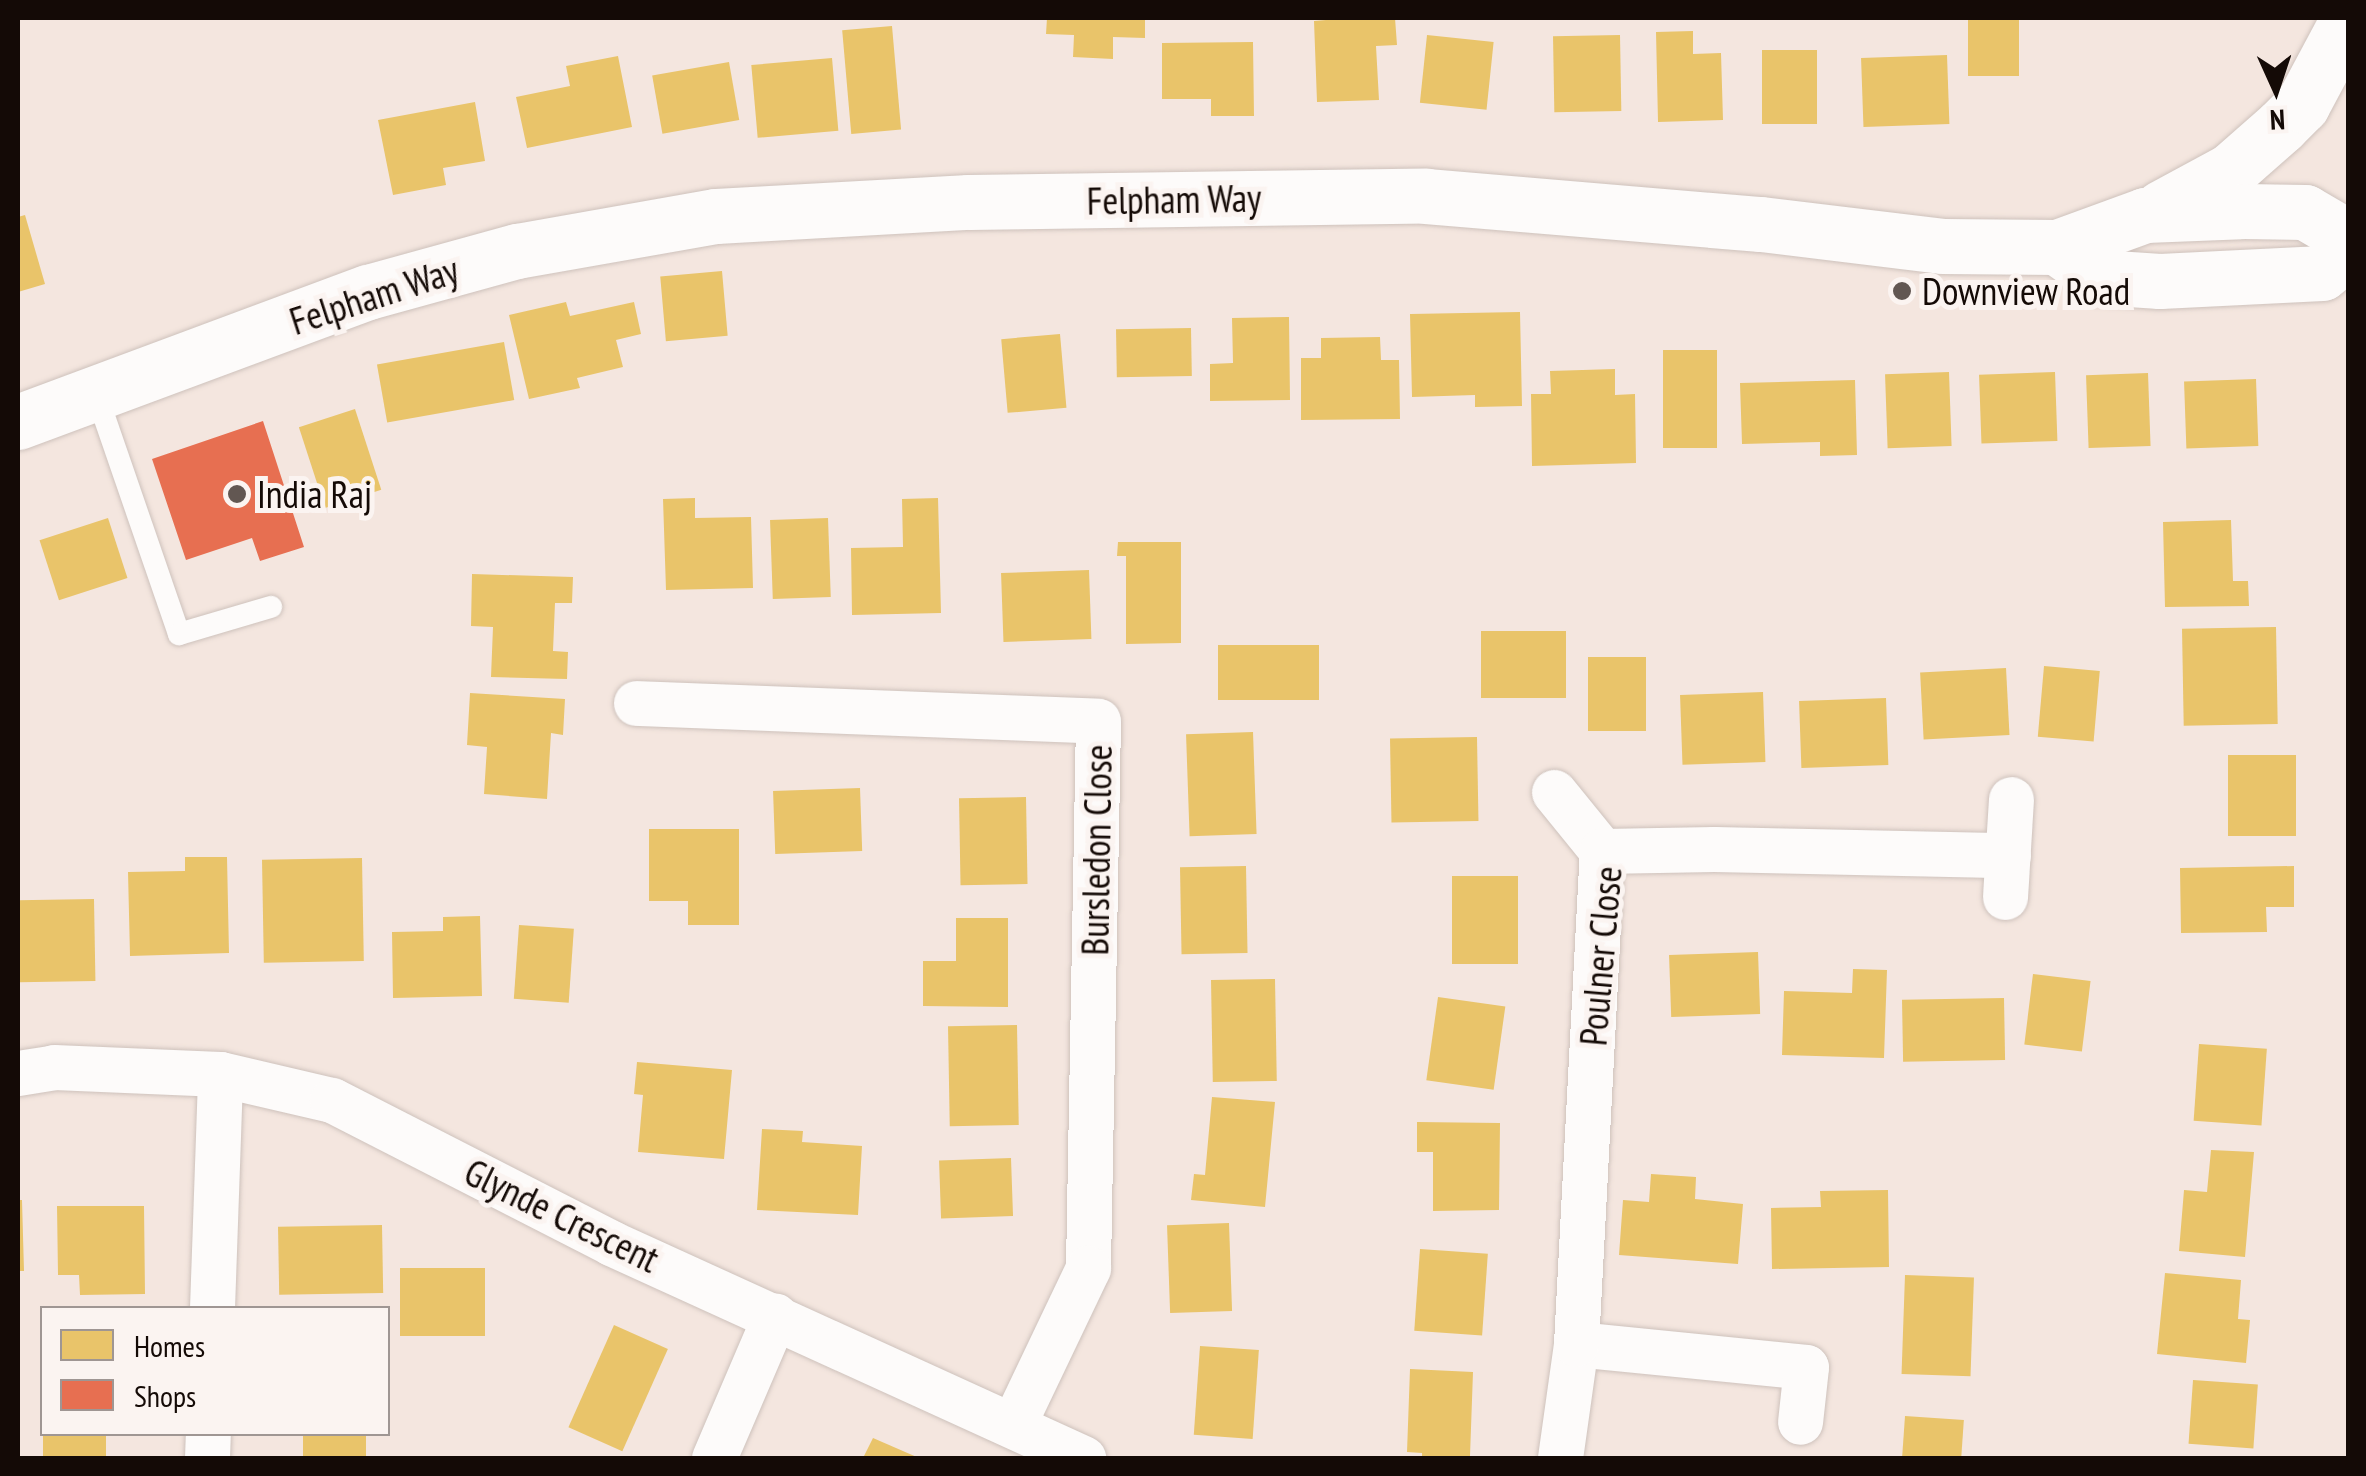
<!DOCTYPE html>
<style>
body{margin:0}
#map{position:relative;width:2366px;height:1476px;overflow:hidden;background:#f4e6df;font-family:"PT Sans Narrow",sans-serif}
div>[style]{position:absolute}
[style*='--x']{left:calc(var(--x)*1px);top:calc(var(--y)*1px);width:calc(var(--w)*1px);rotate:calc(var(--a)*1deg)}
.homes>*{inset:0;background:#e9c46a;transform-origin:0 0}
.shops>*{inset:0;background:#e76f51}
.roads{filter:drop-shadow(0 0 2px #cec2bc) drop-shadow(0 0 2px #cec2bc)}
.lane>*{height:22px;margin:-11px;padding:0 11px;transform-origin:11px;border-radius:11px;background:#fdfbfa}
.street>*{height:45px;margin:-22.5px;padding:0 22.5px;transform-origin:22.5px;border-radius:22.5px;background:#fdfbfa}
.secondary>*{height:55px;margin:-27.5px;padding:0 27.5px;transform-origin:27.5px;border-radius:27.5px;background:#fdfbfa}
.dots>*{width:28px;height:28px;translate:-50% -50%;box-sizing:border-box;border:5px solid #fbf4f1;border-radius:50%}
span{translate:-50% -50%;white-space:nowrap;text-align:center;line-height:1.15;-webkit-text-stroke:10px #fbf4f1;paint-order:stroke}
.street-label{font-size:38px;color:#140a06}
.poi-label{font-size:38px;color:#140a06}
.left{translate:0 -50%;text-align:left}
.frame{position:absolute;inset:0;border:20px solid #140a06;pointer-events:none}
.legend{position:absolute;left:40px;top:1306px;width:350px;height:130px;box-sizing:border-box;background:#fbf4f1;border:2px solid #9f9693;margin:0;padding:12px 18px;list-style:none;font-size:30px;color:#140a06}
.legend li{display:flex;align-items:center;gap:20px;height:50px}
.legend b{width:50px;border:2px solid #9f9693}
.north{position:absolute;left:2226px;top:40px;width:100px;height:100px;-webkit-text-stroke:8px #fbf4f1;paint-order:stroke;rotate:177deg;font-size:28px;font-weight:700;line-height:40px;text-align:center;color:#140a06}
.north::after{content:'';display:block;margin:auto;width:35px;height:45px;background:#140a06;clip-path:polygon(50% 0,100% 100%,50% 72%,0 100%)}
</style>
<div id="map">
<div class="homes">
<div style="clip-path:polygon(1047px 18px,1145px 18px,1145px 38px,1113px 37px,1113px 59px,1073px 57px,1074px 35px,1046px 34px)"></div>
<div style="clip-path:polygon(1350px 18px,1395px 18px,1397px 45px,1376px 46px,1379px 100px,1317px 102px,1314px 21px)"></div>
<div style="left:1968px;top:18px;width:51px;height:58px"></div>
<div style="left:892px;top:26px;width:104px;height:50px;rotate:85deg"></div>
<div style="clip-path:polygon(1693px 31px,1693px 54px,1721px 53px,1723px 120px,1658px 122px,1656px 32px)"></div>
<div style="left:1427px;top:35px;width:67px;height:68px;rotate:6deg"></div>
<div style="left:1620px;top:35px;width:76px;height:67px;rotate:89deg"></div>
<div style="clip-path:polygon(1253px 42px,1254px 116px,1211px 116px,1211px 99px,1162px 99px,1162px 43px)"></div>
<div style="left:1762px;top:50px;width:55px;height:74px"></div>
<div style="left:1947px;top:55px;width:69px;height:86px;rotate:88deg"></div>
<div style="clip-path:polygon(618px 56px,632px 127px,527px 148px,516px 97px,570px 86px,566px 66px)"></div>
<div style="left:832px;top:58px;width:73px;height:81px;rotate:85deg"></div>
<div style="left:729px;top:62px;width:59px;height:78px;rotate:80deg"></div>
<div style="clip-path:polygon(475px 102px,485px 161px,443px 168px,446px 185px,393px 195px,378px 120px)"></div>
<div style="clip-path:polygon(25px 215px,45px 284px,18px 292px,18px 217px)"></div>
<div style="left:722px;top:271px;width:65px;height:62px;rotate:85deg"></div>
<div style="clip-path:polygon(566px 302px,570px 316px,634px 302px,641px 334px,616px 340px,623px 367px,577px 378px,580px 388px,529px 399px,509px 315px)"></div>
<div style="clip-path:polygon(1520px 312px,1522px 406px,1475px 407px,1475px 395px,1412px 397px,1410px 314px)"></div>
<div style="clip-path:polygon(1289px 317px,1290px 400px,1210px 401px,1210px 364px,1233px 363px,1232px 318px)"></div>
<div style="left:1191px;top:328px;width:48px;height:75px;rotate:89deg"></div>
<div style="left:1060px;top:334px;width:74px;height:59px;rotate:85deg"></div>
<div style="clip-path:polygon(1380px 337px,1381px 360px,1399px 360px,1400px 419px,1301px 420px,1301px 358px,1321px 358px,1321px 338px)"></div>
<div style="left:504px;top:342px;width:59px;height:129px;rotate:80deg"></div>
<div style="left:1663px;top:350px;width:54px;height:98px"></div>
<div style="clip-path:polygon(1615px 369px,1615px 395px,1635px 394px,1636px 463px,1532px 466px,1531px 394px,1551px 394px,1550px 371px)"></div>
<div style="left:1949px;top:372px;width:74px;height:64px;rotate:88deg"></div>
<div style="left:2055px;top:372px;width:69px;height:76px;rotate:88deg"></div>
<div style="left:2148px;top:373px;width:73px;height:62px;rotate:88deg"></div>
<div style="left:2256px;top:379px;width:67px;height:72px;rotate:88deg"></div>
<div style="clip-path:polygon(1855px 380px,1857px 455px,1820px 456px,1820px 442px,1742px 444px,1740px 383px)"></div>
<div style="left:355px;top:409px;width:85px;height:59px;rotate:72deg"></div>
<div style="clip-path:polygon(695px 498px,695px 518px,751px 517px,753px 588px,666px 590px,663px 499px)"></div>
<div style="clip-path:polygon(938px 498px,941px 613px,852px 615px,851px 548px,903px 547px,902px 499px)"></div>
<div style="left:108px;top:518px;width:63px;height:72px;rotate:72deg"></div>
<div style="left:828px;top:518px;width:79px;height:58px;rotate:88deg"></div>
<div style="clip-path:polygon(2231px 520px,2233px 581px,2248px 581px,2249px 606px,2165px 607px,2163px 522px)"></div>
<div style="clip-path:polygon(1118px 542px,1181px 542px,1181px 643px,1126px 644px,1126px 556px,1117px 556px)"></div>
<div style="left:1089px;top:570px;width:69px;height:88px;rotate:88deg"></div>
<div style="clip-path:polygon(472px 574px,573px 577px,572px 603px,555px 603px,553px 651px,568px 652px,567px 679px,491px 677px,493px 627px,471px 626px)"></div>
<div style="left:2276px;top:627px;width:97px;height:94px;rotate:89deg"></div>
<div style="left:1566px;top:631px;width:67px;height:85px;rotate:90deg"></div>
<div style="left:1319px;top:645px;width:55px;height:101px;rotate:90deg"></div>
<div style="left:1588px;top:657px;width:58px;height:74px"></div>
<div style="left:2044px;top:666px;width:56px;height:71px;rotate:5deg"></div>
<div style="left:2006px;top:668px;width:67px;height:86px;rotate:87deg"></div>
<div style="left:1763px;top:692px;width:70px;height:83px;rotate:88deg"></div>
<div style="clip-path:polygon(470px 693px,565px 699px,563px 735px,551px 733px,547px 799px,484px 794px,487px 747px,467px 745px)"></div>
<div style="left:1886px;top:698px;width:67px;height:87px;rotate:88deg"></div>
<div style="left:1253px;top:732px;width:102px;height:67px;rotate:88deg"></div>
<div style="left:1477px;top:737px;width:84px;height:87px;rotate:89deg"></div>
<div style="left:2228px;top:755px;width:68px;height:81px"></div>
<div style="left:860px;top:788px;width:63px;height:87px;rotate:88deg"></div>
<div style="left:1026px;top:797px;width:87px;height:67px;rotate:89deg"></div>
<div style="clip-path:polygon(649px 829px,739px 829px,739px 925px,688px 925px,688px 901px,649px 901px)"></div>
<div style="clip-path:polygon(185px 857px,227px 857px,229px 953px,130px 956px,128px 872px,185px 871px)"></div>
<div style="left:362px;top:858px;width:103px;height:100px;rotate:89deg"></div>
<div style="left:1246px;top:866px;width:87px;height:66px;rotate:89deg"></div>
<div style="clip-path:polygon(2294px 866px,2294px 907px,2266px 907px,2267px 932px,2181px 933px,2180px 868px)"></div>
<div style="left:1452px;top:876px;width:66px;height:88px"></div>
<div style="left:94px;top:899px;width:82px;height:76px;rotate:89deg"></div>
<div style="clip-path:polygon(480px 916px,482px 996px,393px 998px,392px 932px,443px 931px,443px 917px)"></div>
<div style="clip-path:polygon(956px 918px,1008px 918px,1008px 1007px,923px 1006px,923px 961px,956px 961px)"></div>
<div style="left:519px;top:925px;width:55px;height:74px;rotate:4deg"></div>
<div style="left:1758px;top:952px;width:62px;height:89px;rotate:88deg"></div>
<div style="clip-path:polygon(1853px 969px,1887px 970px,1884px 1058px,1782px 1055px,1784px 991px,1852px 993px)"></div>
<div style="left:2033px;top:974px;width:58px;height:71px;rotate:7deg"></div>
<div style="left:1275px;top:979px;width:102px;height:64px;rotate:89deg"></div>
<div style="left:1438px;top:997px;width:68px;height:84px;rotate:8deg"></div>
<div style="left:2004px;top:998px;width:62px;height:102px;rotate:89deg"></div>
<div style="left:1017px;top:1025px;width:100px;height:69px;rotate:89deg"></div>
<div style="left:2199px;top:1044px;width:68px;height:77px;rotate:4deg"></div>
<div style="clip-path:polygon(637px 1062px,732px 1070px,724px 1159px,638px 1152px,643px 1095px,634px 1094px)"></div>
<div style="clip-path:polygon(1212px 1097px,1275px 1102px,1265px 1207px,1191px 1200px,1194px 1174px,1205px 1175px)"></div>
<div style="clip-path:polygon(1417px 1122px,1500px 1123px,1499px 1210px,1433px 1211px,1433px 1152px,1417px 1152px)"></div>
<div style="clip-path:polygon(762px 1129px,803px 1131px,802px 1142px,862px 1146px,858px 1215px,757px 1210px)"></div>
<div style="clip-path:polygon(2211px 1150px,2254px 1152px,2245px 1257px,2179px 1251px,2184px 1190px,2207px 1192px)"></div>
<div style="left:1011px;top:1158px;width:58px;height:72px;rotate:88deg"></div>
<div style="clip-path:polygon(1651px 1174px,1696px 1177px,1695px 1199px,1743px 1204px,1738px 1264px,1619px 1255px,1623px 1200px,1649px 1202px)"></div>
<div style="clip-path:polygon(1888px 1190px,1889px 1267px,1772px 1269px,1771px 1208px,1821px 1207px,1820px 1191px)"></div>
<div style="clip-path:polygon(18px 1200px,22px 1200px,24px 1271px,18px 1271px)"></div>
<div style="clip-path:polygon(57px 1206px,144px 1206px,145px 1294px,80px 1295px,79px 1275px,58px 1275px)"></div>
<div style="left:1229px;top:1223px;width:88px;height:62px;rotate:88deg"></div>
<div style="left:382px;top:1225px;width:68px;height:104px;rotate:89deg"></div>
<div style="left:1420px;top:1249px;width:68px;height:82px;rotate:4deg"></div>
<div style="left:485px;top:1268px;width:68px;height:85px;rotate:90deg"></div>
<div style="clip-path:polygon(2165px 1273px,2241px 1280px,2238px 1319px,2250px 1320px,2246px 1363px,2157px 1354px)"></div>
<div style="left:1905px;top:1275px;width:69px;height:99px;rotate:2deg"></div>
<div style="left:614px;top:1325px;width:59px;height:112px;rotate:24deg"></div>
<div style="left:1200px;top:1346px;width:59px;height:89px;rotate:4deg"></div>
<div style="clip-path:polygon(1410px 1369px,1473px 1372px,1470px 1456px,1422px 1458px,1422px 1453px,1407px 1452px)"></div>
<div style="left:2193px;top:1380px;width:65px;height:64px;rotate:4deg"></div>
<div style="left:1905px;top:1416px;width:59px;height:42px;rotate:4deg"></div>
<div style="left:43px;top:1434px;width:63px;height:24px"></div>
<div style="left:303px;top:1434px;width:63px;height:24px"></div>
<div style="clip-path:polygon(873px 1438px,919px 1458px,863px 1458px)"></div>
</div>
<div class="shops">
<div style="clip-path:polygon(263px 421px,304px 547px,260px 561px,252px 538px,186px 560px,152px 459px)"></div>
</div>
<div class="roads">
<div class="lane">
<div style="--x:96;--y:393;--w:255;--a:71"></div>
<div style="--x:179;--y:634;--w:96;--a:-16.4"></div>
</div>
<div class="street">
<div style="--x:636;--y:703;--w:462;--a:2.2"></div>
<div style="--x:1098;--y:721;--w:547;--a:91.05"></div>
<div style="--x:1088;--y:1268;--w:174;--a:115.5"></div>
<div style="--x:1554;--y:792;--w:76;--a:50.9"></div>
<div style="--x:2005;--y:897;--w:98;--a:-86.5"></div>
<div style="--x:18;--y:1073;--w:36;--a:-9"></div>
<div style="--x:54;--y:1067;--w:166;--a:2.4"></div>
<div style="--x:220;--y:1074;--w:115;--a:13.1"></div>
<div style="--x:332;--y:1100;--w:314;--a:27.1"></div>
<div style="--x:611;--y:1243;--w:519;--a:24.49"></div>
<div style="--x:212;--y:1308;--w:234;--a:-88"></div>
<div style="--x:1576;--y:1344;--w:231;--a:5.7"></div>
<div style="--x:1806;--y:1367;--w:55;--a:96.2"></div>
<div style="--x:207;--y:1458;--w:24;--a:-88"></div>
<div style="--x:714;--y:1458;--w:155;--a:-66.8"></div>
<div style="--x:1560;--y:1458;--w:115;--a:-82"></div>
<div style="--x:1576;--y:1344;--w:494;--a:-87"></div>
<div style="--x:1602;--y:851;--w:112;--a:-1"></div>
<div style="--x:1714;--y:849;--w:294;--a:1.2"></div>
</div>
<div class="secondary">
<div style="--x:2161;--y:208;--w:80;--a:-28.5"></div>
<div style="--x:2231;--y:170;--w:67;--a:-41.3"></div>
<div style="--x:2281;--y:126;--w:30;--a:-45"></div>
<div style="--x:2302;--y:105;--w:98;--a:-61.9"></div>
<div style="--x:2057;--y:247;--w:52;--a:35.5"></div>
<div style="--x:2099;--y:277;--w:61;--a:3.8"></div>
<div style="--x:2160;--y:281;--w:162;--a:-2.8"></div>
<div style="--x:2322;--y:273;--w:33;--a:-39"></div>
<div style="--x:18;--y:422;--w:373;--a:-20.4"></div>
<div style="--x:368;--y:292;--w:155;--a:-15.4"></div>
<div style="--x:517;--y:251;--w:202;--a:-10"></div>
<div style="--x:716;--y:216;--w:253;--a:-3.2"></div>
<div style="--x:969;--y:202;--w:457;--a:-0.8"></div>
<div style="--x:1426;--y:196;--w:336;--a:4.8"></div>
<div style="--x:1761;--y:224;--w:182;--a:6.9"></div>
<div style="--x:1942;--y:246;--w:115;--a:0.5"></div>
<div style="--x:2057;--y:247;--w:94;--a:-20"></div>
<div style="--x:2145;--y:215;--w:99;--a:-2.3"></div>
<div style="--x:2244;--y:211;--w:61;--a:0.9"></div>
<div style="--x:2305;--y:212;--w:50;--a:30.2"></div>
</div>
</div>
<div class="dots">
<div style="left:1902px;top:291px;background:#625752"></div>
<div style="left:237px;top:494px;background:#625752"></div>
</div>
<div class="street-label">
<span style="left:1174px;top:199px;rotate:-1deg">Felpham Way</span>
<span style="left:374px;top:295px;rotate:-18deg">Felpham Way</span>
<span style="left:1096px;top:850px;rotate:-89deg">Bursledon Close</span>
<span style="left:1600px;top:956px;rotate:-85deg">Poulner Close</span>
<span style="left:562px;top:1215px;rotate:26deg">Glynde Crescent</span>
</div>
<div class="poi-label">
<span class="left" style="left:1922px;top:291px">Downview Road</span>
<span class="left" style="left:257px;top:494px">India Raj</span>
</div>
<div class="frame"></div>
<ul class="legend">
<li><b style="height:28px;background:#e9c46a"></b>Homes</li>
<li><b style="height:28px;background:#e76f51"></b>Shops</li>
</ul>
<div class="north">N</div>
</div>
